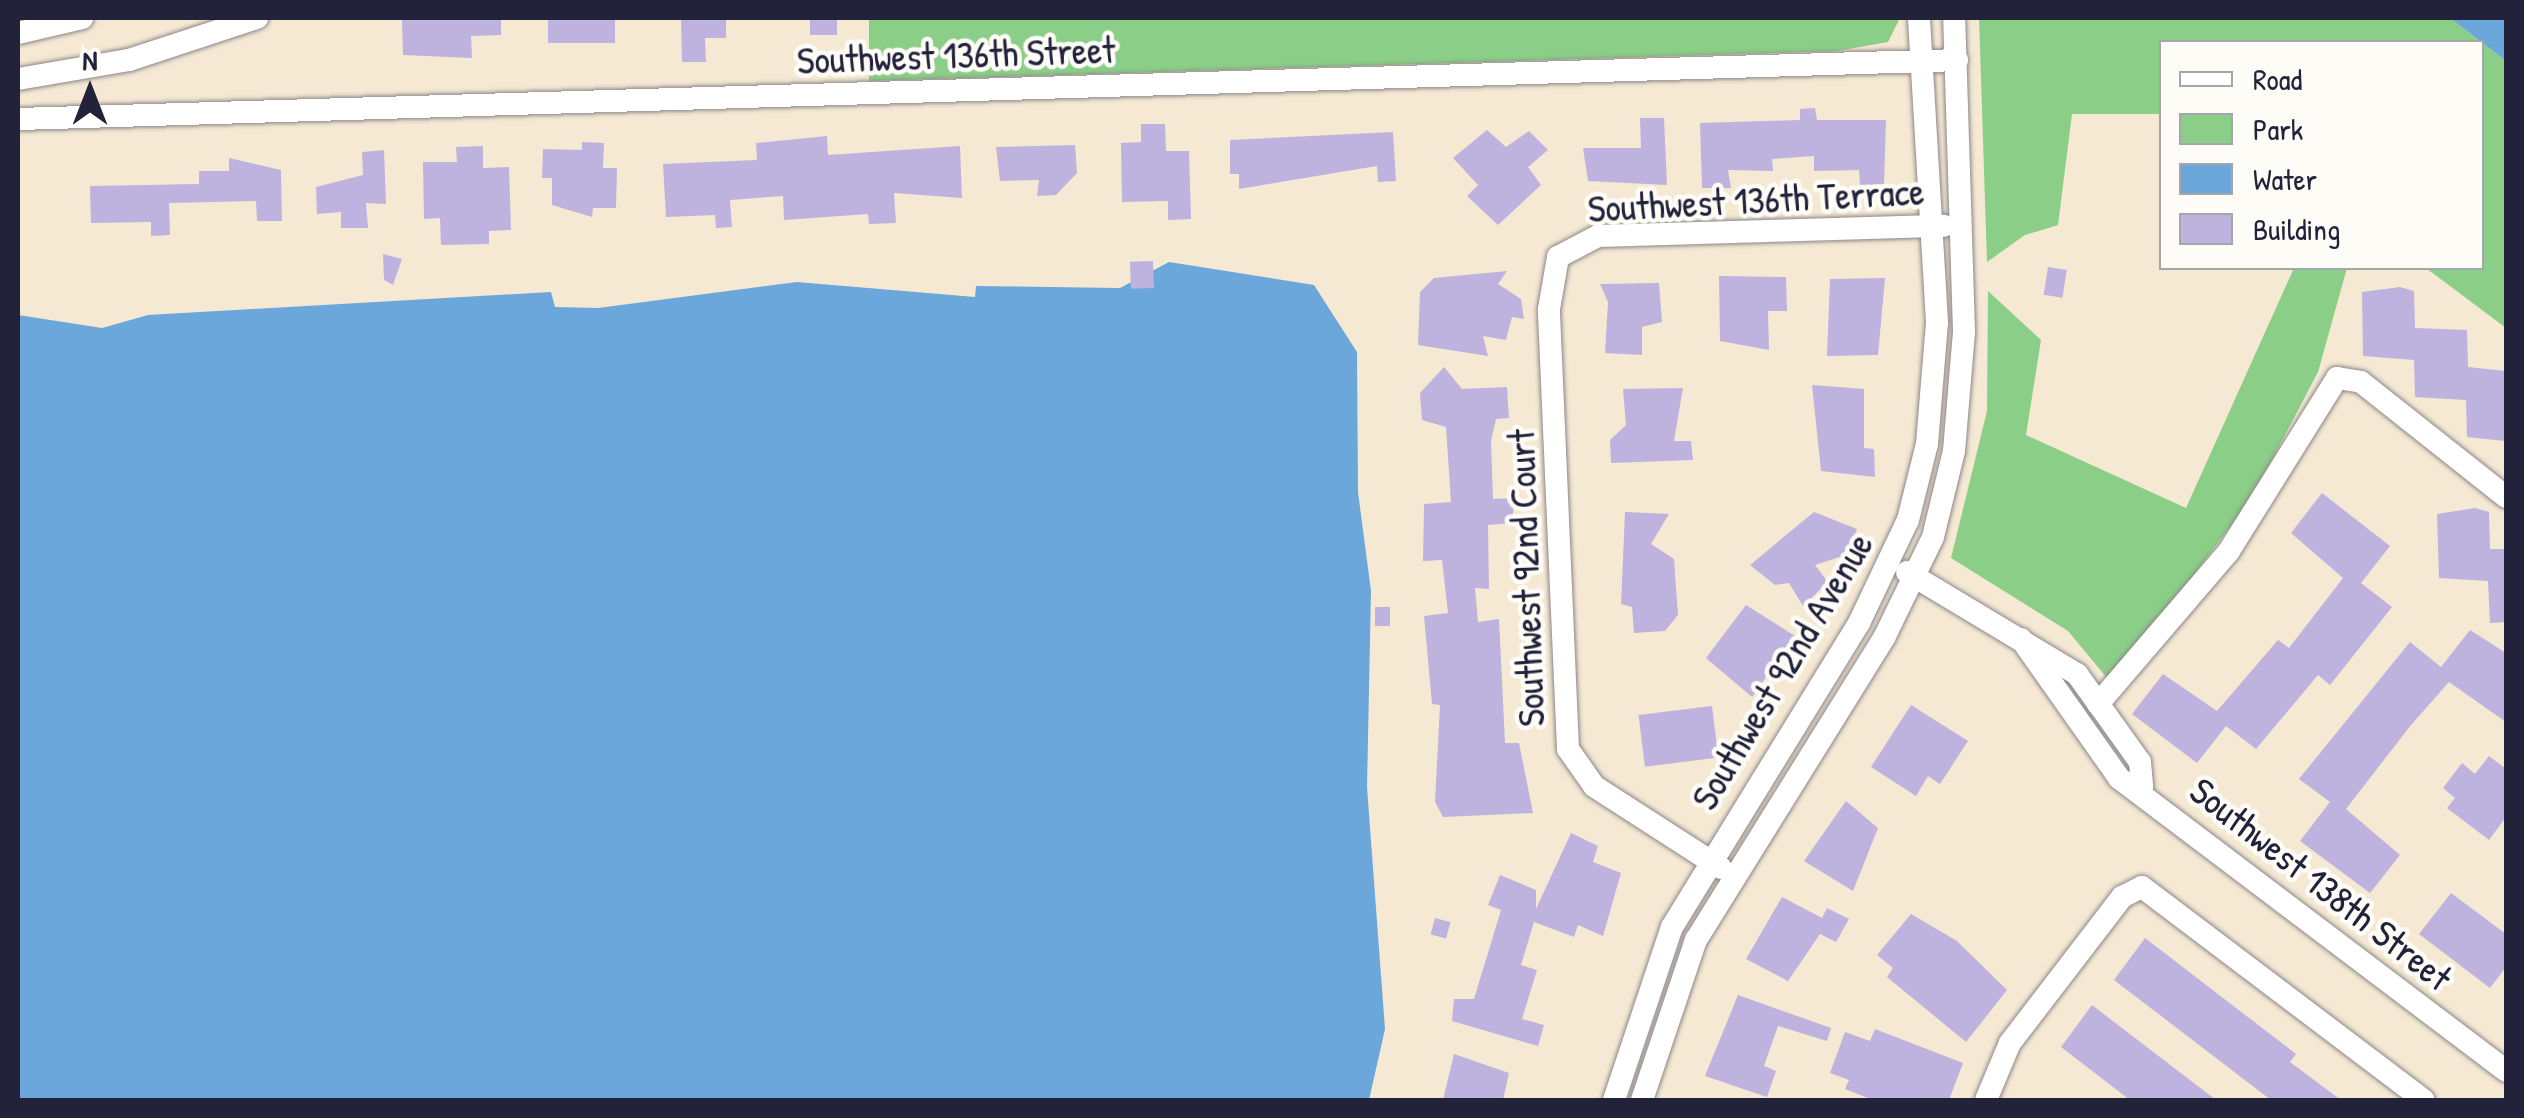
<!DOCTYPE html>
<style>
body{margin:0}
#map{position:relative;width:2524px;height:1118px;overflow:hidden;background:#f5e9d4;font-family:"Patrick Hand",sans-serif}
div>[style]{position:absolute}
[style*='--x']{left:calc(var(--x)*1px);top:calc(var(--y)*1px);width:calc(var(--w)*1px);rotate:calc(var(--a)*1deg)}
.green>*{inset:0;background:#8bce87}
.water>*{inset:0;background:#6ca7dc}
.building>*{inset:0;background:#beb2de;transform-origin:0 0}
.roads{filter:drop-shadow(0 0 2px #8c8688) drop-shadow(0 0 2px #8c8688)}
.minor>*{height:22px;margin:-11px;padding:0 11px;transform-origin:11px;border-radius:11px;background:#fff}
span{translate:-50% -50%;white-space:nowrap;text-align:center;line-height:1.15;-webkit-text-stroke:9px #fdfcf7;paint-order:stroke}
.street-label{font-size:38px;color:#22223b}
.frame{position:absolute;inset:0;border:20px solid #22223b;pointer-events:none}
.legend{position:absolute;left:2159px;top:40px;width:325px;height:230px;box-sizing:border-box;background:#fdfcf7;border:2px solid #a5a5ac;margin:0;padding:12px 18px;list-style:none;font-size:30px;color:#22223b}
.legend li{display:flex;align-items:center;gap:20px;height:50px}
.legend b{width:50px;border:2px solid #a5a5ac}
.north{position:absolute;left:40px;top:40px;width:100px;height:100px;-webkit-text-stroke:8px #fdfcf7;paint-order:stroke;rotate:0deg;font-size:28px;font-weight:700;line-height:40px;text-align:center;color:#22223b}
.north::after{content:'';display:block;margin:auto;width:35px;height:45px;background:#22223b;clip-path:polygon(50% 0,100% 100%,50% 72%,0 100%)}
</style>
<div id="map">
<div class="green">
<div style="clip-path:polygon(869px 18px,1900px 18px,1888px 42px,1837px 51px,869px 81px)"></div>
<div style="clip-path:polygon(1979px 18px,2450px 18px,2506px 61px,2506px 328px,2426px 268px,2482px 268px,2482px 42px,2162px 42px,2161px 114px,2072px 114px,2058px 225px,2025px 235px,1987px 262px)"></div>
<div style="clip-path:polygon(2294px 268px,2347px 268px,2318px 372px,2253px 496px,2112px 684px,2068px 631px,1951px 558px,1987px 411px,1988px 291px,2041px 340px,2026px 435px,2186px 508px)"></div>
</div>
<div class="water">
<div style="clip-path:polygon(2450px 18px,2506px 18px,2506px 61px)"></div>
<div style="clip-path:polygon(1169px 262px,1314px 285px,1357px 352px,1358px 492px,1371px 591px,1367px 787px,1385px 1029px,1369px 1100px,18px 1100px,18px 315px,102px 328px,148px 315px,551px 292px,555px 307px,598px 308px,797px 282px,975px 297px,976px 286px,1120px 288px)"></div>
</div>
<div class="building">
<div style="clip-path:polygon(501px 18px,501px 35px,471px 36px,472px 58px,403px 55px,402px 19px)"></div>
<div style="left:548px;top:18px;width:67px;height:25px"></div>
<div style="clip-path:polygon(681px 18px,726px 18px,726px 38px,705px 38px,706px 62px,682px 62px)"></div>
<div style="left:810px;top:18px;width:27px;height:17px"></div>
<div style="clip-path:polygon(1815px 108px,1817px 120px,1886px 120px,1884px 184px,1860px 185px,1859px 170px,1814px 171px,1814px 156px,1772px 159px,1773px 171px,1728px 170px,1731px 188px,1702px 188px,1700px 123px,1800px 120px,1800px 109px)"></div>
<div style="clip-path:polygon(1640px 118px,1664px 118px,1667px 185px,1588px 181px,1583px 148px,1641px 148px)"></div>
<div style="clip-path:polygon(1141px 124px,1165px 124px,1166px 151px,1189px 151px,1191px 219px,1168px 220px,1168px 201px,1122px 202px,1121px 143px,1141px 142px)"></div>
<div style="clip-path:polygon(1487px 130px,1506px 147px,1529px 131px,1548px 150px,1528px 167px,1541px 185px,1498px 225px,1467px 196px,1478px 185px,1453px 158px)"></div>
<div style="clip-path:polygon(1393px 132px,1396px 181px,1378px 182px,1377px 166px,1239px 189px,1239px 174px,1230px 174px,1230px 140px)"></div>
<div style="clip-path:polygon(827px 136px,828px 155px,960px 146px,962px 198px,894px 193px,896px 223px,869px 224px,868px 214px,784px 220px,783px 196px,730px 200px,732px 227px,716px 228px,715px 215px,666px 217px,663px 164px,757px 160px,756px 143px)"></div>
<div style="clip-path:polygon(582px 142px,604px 143px,603px 168px,617px 168px,616px 208px,593px 208px,592px 217px,552px 205px,552px 178px,542px 178px,543px 149px,582px 150px)"></div>
<div style="clip-path:polygon(1075px 145px,1077px 173px,1056px 195px,1037px 196px,1039px 180px,1000px 181px,996px 147px)"></div>
<div style="clip-path:polygon(483px 146px,483px 168px,509px 167px,511px 230px,489px 231px,489px 244px,441px 245px,440px 218px,424px 219px,423px 162px,457px 162px,456px 147px)"></div>
<div style="clip-path:polygon(384px 150px,386px 204px,366px 203px,368px 228px,341px 228px,341px 212px,317px 214px,316px 187px,363px 175px,362px 152px)"></div>
<div style="clip-path:polygon(229px 158px,281px 170px,282px 221px,257px 221px,256px 201px,169px 203px,170px 235px,151px 236px,151px 222px,91px 223px,90px 186px,199px 184px,199px 171px,229px 171px)"></div>
<div style="clip-path:polygon(383px 254px,402px 259px,393px 285px,384px 280px)"></div>
<div style="left:1153px;top:261px;width:27px;height:23px;rotate:88deg"></div>
<div style="left:2048px;top:267px;width:19px;height:28px;rotate:9deg"></div>
<div style="clip-path:polygon(1507px 271px,1498px 284px,1521px 299px,1524px 319px,1512px 317px,1506px 340px,1483px 336px,1488px 356px,1418px 345px,1420px 292px,1434px 278px)"></div>
<div style="clip-path:polygon(1719px 276px,1786px 277px,1787px 311px,1768px 311px,1769px 350px,1720px 341px)"></div>
<div style="clip-path:polygon(1885px 278px,1878px 355px,1827px 356px,1830px 279px)"></div>
<div style="clip-path:polygon(1659px 283px,1662px 322px,1642px 327px,1642px 355px,1605px 353px,1608px 302px,1600px 284px)"></div>
<div style="clip-path:polygon(2400px 287px,2414px 291px,2415px 328px,2467px 330px,2468px 367px,2506px 371px,2505px 441px,2467px 437px,2466px 400px,2415px 397px,2414px 360px,2363px 356px,2362px 292px)"></div>
<div style="clip-path:polygon(1444px 367px,1462px 389px,1507px 387px,1509px 418px,1496px 419px,1491px 441px,1493px 499px,1516px 498px,1511px 523px,1488px 525px,1489px 589px,1475px 588px,1478px 622px,1499px 619px,1505px 743px,1519px 743px,1533px 813px,1443px 817px,1435px 802px,1440px 705px,1432px 704px,1424px 616px,1448px 613px,1442px 560px,1423px 561px,1424px 504px,1451px 502px,1446px 427px,1422px 420px,1420px 393px)"></div>
<div style="clip-path:polygon(1812px 385px,1864px 389px,1864px 448px,1874px 449px,1875px 477px,1821px 471px)"></div>
<div style="clip-path:polygon(1683px 388px,1674px 441px,1691px 441px,1693px 460px,1611px 463px,1610px 440px,1626px 425px,1623px 389px)"></div>
<div style="clip-path:polygon(2322px 493px,2390px 546px,2361px 583px,2392px 607px,2330px 685px,2318px 675px,2256px 749px,2226px 726px,2197px 763px,2132px 714px,2163px 674px,2217px 711px,2278px 640px,2289px 648px,2343px 578px,2291px 533px)"></div>
<div style="clip-path:polygon(2475px 508px,2489px 512px,2490px 549px,2506px 549px,2506px 622px,2490px 623px,2488px 581px,2439px 578px,2437px 514px)"></div>
<div style="clip-path:polygon(1625px 512px,1669px 514px,1651px 544px,1674px 559px,1678px 615px,1665px 631px,1634px 633px,1632px 607px,1621px 604px)"></div>
<div style="clip-path:polygon(1814px 512px,1857px 529px,1846px 555px,1815px 565px,1828px 582px,1803px 606px,1789px 583px,1775px 585px,1750px 565px)"></div>
<div style="clip-path:polygon(1746px 605px,1795px 636px,1752px 697px,1706px 658px)"></div>
<div style="left:1375px;top:607px;width:15px;height:19px"></div>
<div style="clip-path:polygon(2470px 630px,2506px 653px,2506px 722px,2449px 682px,2411px 725px,2346px 809px,2400px 855px,2370px 893px,2300px 841px,2330px 802px,2299px 779px,2410px 642px,2441px 667px)"></div>
<div style="clip-path:polygon(1911px 705px,1968px 741px,1940px 784px,1928px 776px,1916px 796px,1871px 767px)"></div>
<div style="left:1712px;top:706px;width:52px;height:74px;rotate:83deg"></div>
<div style="clip-path:polygon(2489px 756px,2506px 769px,2506px 817px,2489px 840px,2447px 808px,2455px 798px,2443px 788px,2462px 763px,2475px 774px)"></div>
<div style="clip-path:polygon(1846px 801px,1878px 828px,1853px 891px,1804px 861px)"></div>
<div style="clip-path:polygon(1571px 833px,1598px 846px,1593px 862px,1621px 873px,1603px 936px,1578px 925px,1574px 937px,1534px 922px,1521px 965px,1537px 970px,1522px 1019px,1544px 1025px,1538px 1046px,1452px 1021px,1454px 999px,1474px 999px,1501px 910px,1488px 905px,1500px 875px,1536px 890px,1536px 909px)"></div>
<div style="clip-path:polygon(2451px 893px,2506px 934px,2506px 967px,2490px 988px,2419px 934px)"></div>
<div style="clip-path:polygon(1782px 897px,1822px 918px,1827px 908px,1849px 919px,1836px 942px,1820px 934px,1788px 981px,1746px 959px)"></div>
<div style="clip-path:polygon(1911px 914px,1957px 941px,2007px 990px,1966px 1042px,1887px 977px,1893px 968px,1877px 955px)"></div>
<div style="left:1435px;top:918px;width:16px;height:17px;rotate:15deg"></div>
<div style="clip-path:polygon(2145px 938px,2296px 1054px,2290px 1062px,2341px 1100px,2271px 1100px,2114px 980px)"></div>
<div style="clip-path:polygon(1738px 995px,1831px 1028px,1827px 1041px,1778px 1026px,1764px 1066px,1776px 1071px,1767px 1097px,1705px 1076px)"></div>
<div style="clip-path:polygon(2092px 1005px,2216px 1100px,2130px 1100px,2061px 1047px)"></div>
<div style="clip-path:polygon(1875px 1029px,1963px 1063px,1949px 1100px,1873px 1100px,1845px 1089px,1849px 1080px,1830px 1073px,1845px 1032px,1870px 1041px)"></div>
<div style="clip-path:polygon(1454px 1054px,1509px 1073px,1503px 1100px,1443px 1100px)"></div>
</div>
<div class="roads">
<div class="minor">
<div style="--x:18;--y:33;--w:66;--a:-13.2"></div>
<div style="--x:18;--y:79;--w:113;--a:-9.7"></div>
<div style="--x:129;--y:60;--w:135;--a:-18.2"></div>
<div style="--x:18;--y:119;--w:1940;--a:-1.74"></div>
<div style="--x:1907;--y:572;--w:198;--a:31"></div>
<div style="--x:2077;--y:674;--w:108;--a:54.4"></div>
<div style="--x:2140;--y:762;--w:25;--a:85"></div>
<div style="--x:2021;--y:639;--w:170;--a:54.8"></div>
<div style="--x:2119;--y:778;--w:485;--a:37.1"></div>
<div style="--x:2098;--y:704;--w:201;--a:-49.4"></div>
<div style="--x:2229;--y:551;--w:204;--a:-58"></div>
<div style="--x:2337;--y:378;--w:24;--a:9"></div>
<div style="--x:2361;--y:382;--w:185;--a:38.4"></div>
<div style="--x:1721;--y:868;--w:151;--a:-147.2"></div>
<div style="--x:1594;--y:786;--w:45;--a:-125.1"></div>
<div style="--x:1568;--y:749;--w:440;--a:-92.5"></div>
<div style="--x:1549;--y:309;--w:53;--a:-80.2"></div>
<div style="--x:1558;--y:257;--w:45;--a:-27.7"></div>
<div style="--x:1598;--y:236;--w:346;--a:-1.7"></div>
<div style="--x:1614;--y:1100;--w:182;--a:-71.5"></div>
<div style="--x:1672;--y:927;--w:357;--a:-58.4"></div>
<div style="--x:1859;--y:623;--w:114;--a:-64.6"></div>
<div style="--x:1908;--y:520;--w:78;--a:-76"></div>
<div style="--x:1927;--y:444;--w:122;--a:-85.3"></div>
<div style="--x:1937;--y:322;--w:305;--a:-93.4"></div>
<div style="--x:1642;--y:1100;--w:169;--a:-71.4"></div>
<div style="--x:1696;--y:940;--w:356;--a:-58.1"></div>
<div style="--x:1884;--y:638;--w:112;--a:-64.1"></div>
<div style="--x:1933;--y:537;--w:89;--a:-76.3"></div>
<div style="--x:1954;--y:451;--w:120;--a:-85.2"></div>
<div style="--x:1964;--y:331;--w:313;--a:-91.8"></div>
<div style="--x:1986;--y:1100;--w:62;--a:-67.2"></div>
<div style="--x:2010;--y:1043;--w:184;--a:-52.5"></div>
<div style="--x:2122;--y:897;--w:22;--a:-27"></div>
<div style="--x:2142;--y:887;--w:353;--a:37.1"></div>
</div>
</div>
<div class="street-label">
<span style="left:956px;top:55px;rotate:-2deg">Southwest 136th Street</span>
<span style="left:1756px;top:200px;rotate:-3deg">Southwest 136th Terrace</span>
<span style="left:1526px;top:578px;rotate:-92deg">Southwest 92nd Court</span>
<span style="left:1782px;top:671px;rotate:-59deg">Southwest 92nd Avenue</span>
<span style="left:2321px;top:884px;rotate:38deg">Southwest 138th Street</span>
</div>
<div class="frame"></div>
<ul class="legend">
<li><b style="height:12px;background:#fff"></b>Road</li>
<li><b style="height:28px;background:#8bce87"></b>Park</li>
<li><b style="height:28px;background:#6ca7dc"></b>Water</li>
<li><b style="height:28px;background:#beb2de"></b>Building</li>
</ul>
<div class="north">N</div>
</div>
